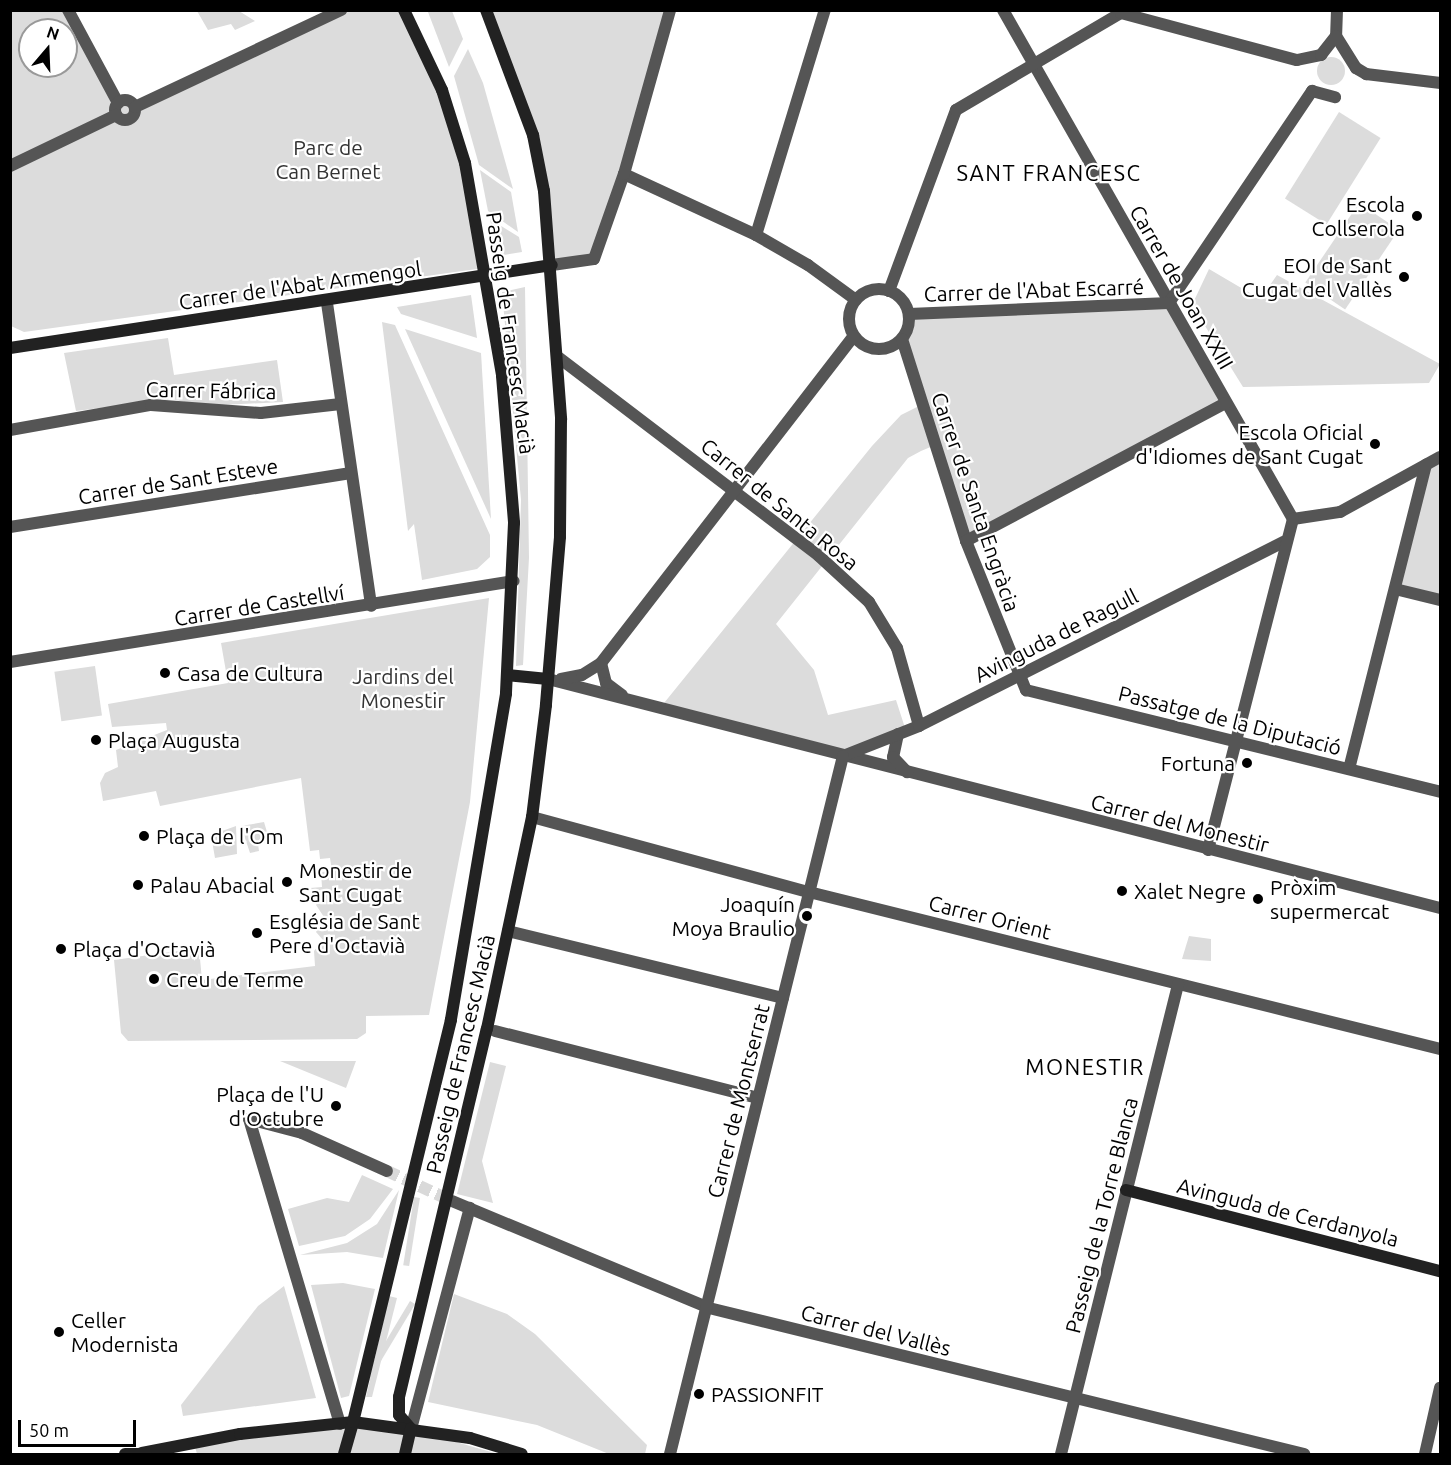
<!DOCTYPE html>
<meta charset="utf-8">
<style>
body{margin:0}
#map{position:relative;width:1451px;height:1465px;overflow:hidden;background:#fff;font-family:Ubuntu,sans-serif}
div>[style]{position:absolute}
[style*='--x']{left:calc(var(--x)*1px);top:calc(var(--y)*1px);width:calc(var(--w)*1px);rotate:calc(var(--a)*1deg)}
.green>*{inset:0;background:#dcdcdc;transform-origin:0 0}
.round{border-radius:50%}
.street-tunnel>*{height:12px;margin-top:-6px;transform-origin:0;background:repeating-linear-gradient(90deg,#d9d9d9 0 12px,transparent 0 18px)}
.street>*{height:12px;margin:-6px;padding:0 6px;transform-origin:6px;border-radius:6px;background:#555}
.street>.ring{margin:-6px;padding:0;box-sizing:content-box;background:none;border:12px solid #555;border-radius:50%}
.secondary>*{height:12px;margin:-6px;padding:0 6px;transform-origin:6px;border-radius:6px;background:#222}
.secondary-bridge>*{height:12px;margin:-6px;padding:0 6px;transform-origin:6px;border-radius:6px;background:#222}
.dots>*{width:16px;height:16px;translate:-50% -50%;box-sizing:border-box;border:3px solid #fff;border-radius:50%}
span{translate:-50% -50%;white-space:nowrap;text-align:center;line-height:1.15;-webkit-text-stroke:4.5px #fff;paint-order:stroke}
.park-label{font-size:21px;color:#333}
.poi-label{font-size:21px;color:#000}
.right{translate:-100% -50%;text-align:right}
.left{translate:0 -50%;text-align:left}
.street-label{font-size:21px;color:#000}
.neighbourhood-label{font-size:22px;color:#000;letter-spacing:1.5px}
.frame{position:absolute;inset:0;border:12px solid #000;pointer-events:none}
.north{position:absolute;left:18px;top:18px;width:60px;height:60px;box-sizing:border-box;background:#fff;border:2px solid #999;border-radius:50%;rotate:19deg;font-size:16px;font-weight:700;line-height:24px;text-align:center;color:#000}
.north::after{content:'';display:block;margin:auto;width:21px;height:27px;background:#000;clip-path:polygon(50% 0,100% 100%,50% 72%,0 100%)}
.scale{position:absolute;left:18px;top:1420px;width:118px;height:27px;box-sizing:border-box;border:3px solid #000;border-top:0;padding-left:8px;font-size:18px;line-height:21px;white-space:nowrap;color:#000;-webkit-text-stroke:4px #fff;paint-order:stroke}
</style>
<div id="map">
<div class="green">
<div style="clip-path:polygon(evenodd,10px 11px,68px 11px,118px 103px,135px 107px,341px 11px,404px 11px,445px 96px,484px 268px,24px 332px,11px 326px,10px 11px,30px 30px,66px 30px,66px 66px,30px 66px,30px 30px)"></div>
<div style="clip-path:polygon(197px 11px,239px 11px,255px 21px,235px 30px,231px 24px,208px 30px)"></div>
<div style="clip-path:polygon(452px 11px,463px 39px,449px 67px,428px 12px)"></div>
<div style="clip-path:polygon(486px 11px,670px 11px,594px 259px,552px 265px,533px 135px)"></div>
<div style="clip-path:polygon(468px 49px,483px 83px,513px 189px,479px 165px,454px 76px)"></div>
<div class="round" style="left:1317px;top:57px;width:28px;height:28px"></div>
<div style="left:1339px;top:112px;width:49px;height:102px;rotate:32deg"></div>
<div style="clip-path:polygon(480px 170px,511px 192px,518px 232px,488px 211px)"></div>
<div style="left:1359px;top:203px;width:48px;height:96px;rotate:34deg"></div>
<div style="clip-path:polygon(490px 219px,519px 237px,522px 252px,497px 256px)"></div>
<div style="clip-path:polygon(1209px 269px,1260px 299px,1277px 275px,1440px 364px,1429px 383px,1243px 387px,1192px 305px)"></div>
<div style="clip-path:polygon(525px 287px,529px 558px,523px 665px,516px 666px,521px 500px,502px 292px)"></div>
<div style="clip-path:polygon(471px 295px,477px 338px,401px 314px,397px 307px)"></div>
<div style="clip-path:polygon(1169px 303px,1226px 403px,966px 541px,933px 446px,921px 451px,908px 458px,776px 624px,814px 670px,828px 715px,896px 700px,906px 731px,843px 756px,660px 708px,872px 446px,901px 415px,921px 405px,902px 339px,909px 314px)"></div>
<div style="clip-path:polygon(382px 322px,395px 325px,490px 535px,490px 557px,477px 569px,422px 580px,414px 524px,408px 531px)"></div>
<div style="clip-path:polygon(405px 329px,481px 353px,491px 519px)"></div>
<div style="clip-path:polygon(168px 338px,174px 375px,277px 360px,283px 402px,201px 406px,172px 399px,76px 411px,64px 353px)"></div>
<div style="clip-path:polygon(1440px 457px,1440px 600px,1395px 589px,1426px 465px)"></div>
<div style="clip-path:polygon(489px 598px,470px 802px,429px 1015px,366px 1016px,366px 1033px,357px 1039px,128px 1041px,121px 1033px,114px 960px,199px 948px,202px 980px,315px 966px,314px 951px,323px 940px,316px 932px,324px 917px,316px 905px,319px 896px,310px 888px,322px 887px,321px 872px,332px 871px,330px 858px,320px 859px,319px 850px,310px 851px,301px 778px,160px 806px,156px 791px,103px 801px,100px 783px,105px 773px,118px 767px,116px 750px,167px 730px,166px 723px,112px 727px,108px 704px,228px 683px,221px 643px)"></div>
<div style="left:95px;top:666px;width:50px;height:41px;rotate:82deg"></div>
<div style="clip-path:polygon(264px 822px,270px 842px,258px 844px,259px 851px,250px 853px,241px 826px)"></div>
<div style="clip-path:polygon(236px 826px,237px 854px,215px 858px,211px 835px)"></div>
<div style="clip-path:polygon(1189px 936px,1211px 939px,1211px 961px,1182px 959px)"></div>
<div style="clip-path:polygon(280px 1061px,356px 1061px,346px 1088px)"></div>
<div style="clip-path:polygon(490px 1062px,506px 1066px,482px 1161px,493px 1203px,457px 1194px)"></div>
<div style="clip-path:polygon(362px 1175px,393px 1189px,370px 1219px,345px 1236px,299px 1246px,288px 1209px,327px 1198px,349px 1202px)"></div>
<div style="clip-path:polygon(399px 1190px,383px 1258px,347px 1252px,300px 1255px,347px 1243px,377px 1224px)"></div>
<div style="left:414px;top:1197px;width:6px;height:69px;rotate:9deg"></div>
<div style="clip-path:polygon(343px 1283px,375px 1289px,349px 1396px,341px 1398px,311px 1285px)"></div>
<div style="clip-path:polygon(284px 1286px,316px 1398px,183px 1416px,181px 1405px,258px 1306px)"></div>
<div style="clip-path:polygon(454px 1294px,507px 1314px,535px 1334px,647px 1445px,645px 1454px,609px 1454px,537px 1425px,428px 1402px)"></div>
<div style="clip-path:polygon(389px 1296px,397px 1298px,372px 1397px,366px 1397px)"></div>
<div style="left:410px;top:1301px;width:6px;height:100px;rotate:31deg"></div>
<div style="clip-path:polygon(340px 1424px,411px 1429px,498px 1454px,197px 1454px,194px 1443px)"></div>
</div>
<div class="street-tunnel">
<div style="--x:387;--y:1171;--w:72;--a:24.8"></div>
</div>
<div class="street">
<div style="--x:68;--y:10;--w:106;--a:61.7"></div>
<div style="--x:1003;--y:10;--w:586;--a:60.33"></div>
<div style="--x:1337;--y:10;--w:26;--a:92"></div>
<div style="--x:1336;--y:36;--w:38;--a:58"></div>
<div style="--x:1356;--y:68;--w:12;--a:31"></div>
<div style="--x:1366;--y:74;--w:75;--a:6.9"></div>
<div class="ring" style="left:115px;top:100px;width:8px;height:8px"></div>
<div style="--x:135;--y:107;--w:228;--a:-25.2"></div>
<div style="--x:10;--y:166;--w:118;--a:-25.7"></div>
<div style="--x:624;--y:174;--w:145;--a:24.8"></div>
<div style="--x:756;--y:235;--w:60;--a:30"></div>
<div style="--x:808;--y:265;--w:59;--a:36.1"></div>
<div style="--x:756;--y:235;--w:235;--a:-73"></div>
<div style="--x:552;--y:265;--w:42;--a:-8.1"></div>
<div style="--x:594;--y:259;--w:90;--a:-70.6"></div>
<div style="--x:624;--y:174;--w:170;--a:-74.3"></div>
<div class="ring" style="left:849px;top:289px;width:48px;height:48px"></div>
<div style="--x:889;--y:291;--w:193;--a:-69.7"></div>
<div style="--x:956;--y:110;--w:191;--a:-30.5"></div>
<div style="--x:1121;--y:13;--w:182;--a:15"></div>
<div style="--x:1297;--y:60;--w:25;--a:-12"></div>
<div style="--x:1321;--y:55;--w:24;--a:-52"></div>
<div style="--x:327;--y:303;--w:306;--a:81.7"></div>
<div style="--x:1169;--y:303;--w:256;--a:-56"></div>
<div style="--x:1312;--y:91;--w:24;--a:15"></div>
<div style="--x:909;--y:314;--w:260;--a:-2.4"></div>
<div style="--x:902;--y:339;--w:212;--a:72.4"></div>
<div style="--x:966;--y:541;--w:161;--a:68.1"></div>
<div style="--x:1026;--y:690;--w:426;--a:13.8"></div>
<div style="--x:558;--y:357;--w:328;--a:37.3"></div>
<div style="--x:819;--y:556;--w:68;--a:42.6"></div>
<div style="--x:869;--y:602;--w:54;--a:58.7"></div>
<div style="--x:897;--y:648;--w:81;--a:74.2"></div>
<div style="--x:10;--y:430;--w:143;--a:-10.1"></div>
<div style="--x:151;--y:405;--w:110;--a:4.2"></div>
<div style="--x:261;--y:413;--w:80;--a:-6.5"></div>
<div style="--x:1293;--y:519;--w:48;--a:-8.5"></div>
<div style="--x:1340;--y:512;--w:114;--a:-28.8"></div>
<div style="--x:10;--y:527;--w:345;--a:-9"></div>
<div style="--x:966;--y:541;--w:294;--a:-28"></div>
<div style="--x:1395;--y:589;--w:46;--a:13.7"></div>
<div style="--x:10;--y:662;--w:510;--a:-9.13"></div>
<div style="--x:601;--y:663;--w:21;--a:76"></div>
<div style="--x:606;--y:683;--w:20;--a:37"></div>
<div style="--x:548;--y:679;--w:921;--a:14.4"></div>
<div style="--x:561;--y:679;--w:21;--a:-11"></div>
<div style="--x:582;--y:675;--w:22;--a:-32"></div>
<div style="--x:601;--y:663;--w:413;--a:-52.3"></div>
<div style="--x:898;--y:734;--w:24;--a:102"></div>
<div style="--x:893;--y:757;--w:21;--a:47"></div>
<div style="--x:843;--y:756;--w:82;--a:-21.5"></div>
<div style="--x:919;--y:726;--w:409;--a:-26.8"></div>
<div style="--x:1349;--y:769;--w:314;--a:-75.8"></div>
<div style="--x:532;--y:817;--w:287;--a:15.2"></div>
<div style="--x:809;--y:892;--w:650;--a:13.97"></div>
<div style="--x:1208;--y:850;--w:342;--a:-75.6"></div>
<div style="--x:508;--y:931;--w:283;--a:13.7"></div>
<div style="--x:495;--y:1031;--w:271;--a:14.3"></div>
<div style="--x:452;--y:1201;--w:278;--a:22.6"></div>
<div style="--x:709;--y:1308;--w:613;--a:13.79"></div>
<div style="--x:340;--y:1424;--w:318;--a:-106.6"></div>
<div style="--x:249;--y:1119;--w:55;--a:14.8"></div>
<div style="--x:302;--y:1133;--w:93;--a:24.1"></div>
<div style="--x:411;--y:1429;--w:229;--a:-75.1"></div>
<div style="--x:670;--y:1454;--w:719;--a:-76.08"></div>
<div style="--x:1061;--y:1454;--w:484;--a:-76"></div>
<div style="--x:1425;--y:1454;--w:68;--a:-77.2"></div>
</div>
<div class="secondary">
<div style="--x:404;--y:10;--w:89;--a:64.6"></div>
<div style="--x:442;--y:90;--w:77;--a:72.5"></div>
<div style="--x:465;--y:163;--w:216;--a:80.1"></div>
<div style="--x:502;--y:376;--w:147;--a:85.3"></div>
<div style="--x:514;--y:523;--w:171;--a:92.7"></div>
<div style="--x:506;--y:694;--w:331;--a:99.6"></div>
<div style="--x:486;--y:10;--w:134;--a:69.4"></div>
<div style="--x:533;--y:135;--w:57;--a:78.9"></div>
<div style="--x:544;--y:191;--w:229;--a:85.7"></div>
<div style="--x:561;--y:419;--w:118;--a:90.5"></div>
<div style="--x:560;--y:537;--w:169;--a:94.8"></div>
<div style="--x:546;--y:705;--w:113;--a:97.1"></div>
<div style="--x:532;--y:817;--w:217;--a:102"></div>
<div style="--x:10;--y:348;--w:548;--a:-8.71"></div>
<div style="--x:507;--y:675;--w:41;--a:5.6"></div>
<div style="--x:1126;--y:1190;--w:324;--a:14.5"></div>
<div style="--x:399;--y:1397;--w:18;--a:90"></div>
<div style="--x:399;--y:1415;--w:18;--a:49"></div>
<div style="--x:142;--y:1453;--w:100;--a:-11"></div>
<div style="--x:240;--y:1434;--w:114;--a:-6.1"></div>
<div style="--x:353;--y:1422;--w:118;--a:7.8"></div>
<div style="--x:470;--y:1438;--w:54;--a:17.1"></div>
<div style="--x:125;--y:1454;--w:21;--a:0"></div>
<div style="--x:344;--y:1454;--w:33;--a:-74"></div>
<div style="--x:405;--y:1454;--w:26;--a:-77"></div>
</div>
<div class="secondary-bridge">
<div style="--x:399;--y:1397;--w:378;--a:-76.6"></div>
<div style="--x:353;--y:1422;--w:414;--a:-76.3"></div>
</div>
<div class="dots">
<div style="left:1417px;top:216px;background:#000"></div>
<div style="left:1404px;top:277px;background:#000"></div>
<div style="left:1375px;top:444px;background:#000"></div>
<div style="left:165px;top:673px;background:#000"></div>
<div style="left:96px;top:740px;background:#000"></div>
<div style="left:1247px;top:763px;background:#000"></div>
<div style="left:144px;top:836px;background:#000"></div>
<div style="left:287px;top:882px;background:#000"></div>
<div style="left:138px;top:885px;background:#000"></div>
<div style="left:1122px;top:891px;background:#000"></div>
<div style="left:1258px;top:899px;background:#000"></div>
<div style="left:807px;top:916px;background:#000"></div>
<div style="left:257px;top:933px;background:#000"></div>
<div style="left:61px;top:949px;background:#000"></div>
<div style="left:154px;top:979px;background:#000"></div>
<div style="left:336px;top:1106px;background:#000"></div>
<div style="left:59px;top:1332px;background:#000"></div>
<div style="left:699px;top:1394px;background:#000"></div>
</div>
<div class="park-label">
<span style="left:328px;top:159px">Parc de<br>Can Bernet</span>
<span style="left:403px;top:688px">Jardins del<br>Monestir</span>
</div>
<div class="poi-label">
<span class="right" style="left:1405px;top:216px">Escola<br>Collserola</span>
<span class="right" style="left:1392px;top:277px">EOI de Sant<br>Cugat del Vallès</span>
<span class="right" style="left:1363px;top:444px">Escola Oficial<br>d'Idiomes de Sant Cugat</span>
<span class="left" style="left:177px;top:673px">Casa de Cultura</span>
<span class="left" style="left:108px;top:740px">Plaça Augusta</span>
<span class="right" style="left:1235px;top:763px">Fortuna</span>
<span class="left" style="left:156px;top:836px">Plaça de l'Om</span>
<span class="left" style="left:299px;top:882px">Monestir de<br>Sant Cugat</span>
<span class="left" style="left:150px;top:885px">Palau Abacial</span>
<span class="left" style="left:1270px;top:899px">Pròxim<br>supermercat</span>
<span class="left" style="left:1134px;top:891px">Xalet Negre</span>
<span class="right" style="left:795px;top:916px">Joaquín<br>Moya Braulio</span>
<span class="left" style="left:269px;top:933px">Església de Sant<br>Pere d'Octavià</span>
<span class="left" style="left:73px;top:949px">Plaça d'Octavià</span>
<span class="left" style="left:166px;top:979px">Creu de Terme</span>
<span class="right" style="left:324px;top:1106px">Plaça de l'U<br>d'Octubre</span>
<span class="left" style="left:71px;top:1332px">Celler<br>Modernista</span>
<span class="left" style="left:711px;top:1394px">PASSIONFIT</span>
</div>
<div class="street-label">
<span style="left:300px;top:285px;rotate:-8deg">Carrer de l'Abat Armengol</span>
<span style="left:1182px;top:287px;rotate:60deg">Carrer de Joan XXIII</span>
<span style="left:1034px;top:290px;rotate:-2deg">Carrer de l'Abat Escarré</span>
<span style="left:511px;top:333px;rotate:82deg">Passeig de Francesc Macià</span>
<span style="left:211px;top:390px;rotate:1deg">Carrer Fábrica</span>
<span style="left:178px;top:481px;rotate:-9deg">Carrer de Sant Esteve</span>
<span style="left:976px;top:502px;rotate:71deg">Carrer de Santa Engràcia</span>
<span style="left:780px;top:504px;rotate:39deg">Carrer de Santa Rosa</span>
<span style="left:259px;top:605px;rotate:-9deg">Carrer de Castellví</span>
<span style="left:1056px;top:635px;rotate:-27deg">Avinguda de Ragull</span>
<span style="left:1230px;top:720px;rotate:14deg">Passatge de la Diputació</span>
<span style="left:1180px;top:823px;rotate:14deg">Carrer del Monestir</span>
<span style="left:990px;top:917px;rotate:14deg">Carrer Orient</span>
<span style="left:460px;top:1054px;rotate:-77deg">Passeig de Francesc Macià</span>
<span style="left:738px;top:1101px;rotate:-76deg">Carrer de Montserrat</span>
<span style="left:1288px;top:1212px;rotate:14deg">Avinguda de Cerdanyola</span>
<span style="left:1101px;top:1215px;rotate:-76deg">Passeig de la Torre Blanca</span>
<span style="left:876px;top:1330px;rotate:14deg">Carrer del Vallès</span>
</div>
<div class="neighbourhood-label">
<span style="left:1049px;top:173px">SANT FRANCESC</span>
<span style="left:1085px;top:1067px">MONESTIR</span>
</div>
<div class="frame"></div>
<div class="north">N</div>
<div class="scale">50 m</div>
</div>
